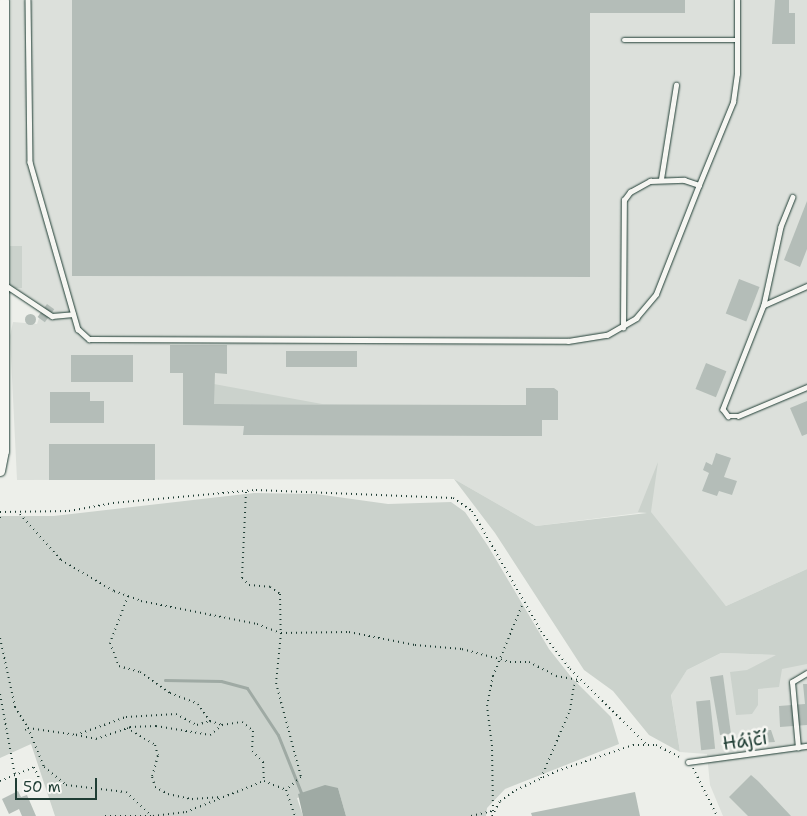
<!DOCTYPE html>
<meta charset="utf-8">
<style>
body{margin:0}
#map{position:relative;width:807px;height:816px;overflow:hidden;background:#edefea;font-family:"Shantell Sans",sans-serif}
div>[style]{position:absolute}
[style*='--x']{left:calc(var(--x)*1px);top:calc(var(--y)*1px);width:calc(var(--w)*1px);rotate:calc(var(--a)*1deg)}
.built>*{inset:0;background:#dce0db}
.green>*{inset:0;background:#cbd2cc;transform-origin:0 0}
.water>*{inset:0;background:#9faaa4}
.stream>*{height:3px;margin:-1.5px;padding:0 1.5px;transform-origin:1.5px;border-radius:1.5px;background:#9faaa4}
.building>*{inset:0;background:#b4bdb8;transform-origin:0 0}
.round{border-radius:50%}
.path>*{height:2px;margin-top:-1px;transform-origin:0;background:repeating-linear-gradient(90deg,#1f3d34 0 1px,transparent 0 5px)}
.roads{filter:drop-shadow(0 0 1px #1f3d34) drop-shadow(0 0 1px #1f3d34)}
.service>*{height:4.5px;margin:-2.25px;padding:0 2.25px;transform-origin:2.25px;border-radius:2.25px;background:#f6f6f2}
.minor>*{height:9px;margin:-4.5px;padding:0 4.5px;transform-origin:4.5px;border-radius:4.5px;background:#f6f6f2}
span{translate:-50% -50%;white-space:nowrap;text-align:center;line-height:1.15;-webkit-text-stroke:5px #f6f6f2;paint-order:stroke}
.street-label{font-size:19px;color:#1f3d34}
.scale{position:absolute;left:15px;top:778px;width:82px;height:22px;box-sizing:border-box;border:2px solid #1f3d34;border-top:0;padding-left:6px;font-size:15px;line-height:18px;white-space:nowrap;color:#1f3d34;-webkit-text-stroke:4px #f6f6f2;paint-order:stroke}
</style>
<div id="map">
<div class="built">
<div style="clip-path:polygon(11px 0,807px 0,807px 569px,726px 606px,647px 512px,536px 526px,454px 479px,17px 480px,10px 336px,13px 322px,37px 324px,43px 307px,10px 288px)"></div>
<div style="clip-path:polygon(807px 649px,807px 816px,723px 816px,710px 785px,707px 754px,680px 752px,671px 694px,687px 670px,721px 653px,777px 655px)"></div>
</div>
<div class="green">
<div style="left:10px;top:246px;width:12px;height:42px"></div>
<div style="clip-path:polygon(214px 384px,322px 404px,214px 404px)"></div>
<div style="clip-path:polygon(658px 462px,651px 512px,726px 606px,807px 569px,807px 664px,782px 669px,779px 687px,758px 689px,758px 705px,752px 714px,736px 715px,730px 672px,747px 670px,776px 655px,721px 653px,687px 670px,671px 695px,680px 752px,649px 735px,613px 691px,584px 670px,495px 533px,454px 479px,536px 526px,647px 513px,638px 512px)"></div>
<div style="clip-path:polygon(254px 493px,316px 494px,388px 504px,451px 502px,465px 512px,488px 546px,549px 649px,572px 678px,611px 717px,619px 744px,505px 789px,487px 808px,486px 816px,346px 816px,338px 788px,297px 798px,303px 816px,55px 816px,31px 744px,0 758px,0 516px,54px 516px)"></div>
</div>
<div class="water">
<div style="clip-path:polygon(325px 785px,338px 788px,346px 816px,303px 816px,298px 794px)"></div>
</div>
<div class="stream">
<div style="--x:165;--y:680;--w:56;--a:1"></div>
<div style="--x:221;--y:681;--w:27;--a:15"></div>
<div style="--x:247;--y:688;--w:56;--a:56.6"></div>
<div style="--x:278;--y:735;--w:65;--a:68.2"></div>
</div>
<div class="building">
<div style="clip-path:polygon(72px 0,685px 0,685px 13px,590px 13px,590px 277px,72px 276px)"></div>
<div style="clip-path:polygon(775px 0,789px 0,789px 13px,795px 13px,795px 44px,772px 44px)"></div>
<div style="clip-path:polygon(807px 201px,807px 249px,800px 267px,784px 260px)"></div>
<div style="left:739px;top:279px;width:22px;height:37px;rotate:21deg"></div>
<div style="left:47px;top:304px;width:9px;height:16px;rotate:36deg"></div>
<div class="round" style="left:24.5px;top:313.5px;width:11px;height:11px"></div>
<div style="clip-path:polygon(170px 345px,227px 345px,227px 374px,215px 373px,214px 404px,526px 405px,526px 388px,554px 388px,558px 391px,558px 420px,542px 420px,542px 436px,243px 435px,244px 426px,183px 425px,183px 373px,170px 373px)"></div>
<div style="left:286px;top:351px;width:71px;height:16px"></div>
<div style="left:71px;top:355px;width:62px;height:27px"></div>
<div style="left:706px;top:363px;width:22px;height:28px;rotate:22deg"></div>
<div style="clip-path:polygon(50px 392px,90px 392px,90px 401px,104px 401px,104px 423px,50px 423px)"></div>
<div style="clip-path:polygon(807px 401px,807px 434px,802px 436px,790px 408px)"></div>
<div style="left:49px;top:444px;width:106px;height:36px"></div>
<div style="clip-path:polygon(716px 453px,731px 458px,724px 477px,737px 481px,732px 495px,719px 491px,717px 496px,702px 491px,709px 473px,703px 470px,706px 462px,712px 465px)"></div>
<div style="clip-path:polygon(723px 675px,731px 734px,720px 735px,710px 677px)"></div>
<div style="clip-path:polygon(803px 684px,807px 684px,807px 725px,780px 727px,779px 706px,805px 704px)"></div>
<div style="left:710px;top:700px;width:49px;height:14px;rotate:84deg"></div>
<div style="clip-path:polygon(771px 730px,775px 742px,755px 743px,754px 731px)"></div>
<div style="clip-path:polygon(751px 775px,758px 781px,791px 816px,748px 816px,729px 797px)"></div>
<div style="clip-path:polygon(18px 791px,21px 797px,27px 795px,36px 816px,22px 816px,19px 809px,9px 814px,2px 799px)"></div>
<div style="clip-path:polygon(635px 792px,640px 816px,532px 816px,531px 813px)"></div>
</div>
<div class="path">
<div style="--x:246;--y:492;--w:86;--a:92.7"></div>
<div style="--x:242;--y:578;--w:10;--a:45"></div>
<div style="--x:249;--y:585;--w:21;--a:5"></div>
<div style="--x:270;--y:587;--w:12;--a:35"></div>
<div style="--x:280;--y:594;--w:39;--a:89"></div>
<div style="--x:281;--y:633;--w:50;--a:95.7"></div>
<div style="--x:276;--y:683;--w:97;--a:75.1"></div>
<div style="--x:301;--y:777;--w:20;--a:139"></div>
<div style="--x:0;--y:512;--w:69;--a:-0.8"></div>
<div style="--x:69;--y:511;--w:45;--a:-10.3"></div>
<div style="--x:113;--y:503;--w:144;--a:-5.2"></div>
<div style="--x:256;--y:490;--w:197;--a:2.3"></div>
<div style="--x:453;--y:498;--w:23;--a:34"></div>
<div style="--x:472;--y:511;--w:138;--a:60.1"></div>
<div style="--x:541;--y:631;--w:48;--a:52.7"></div>
<div style="--x:570;--y:669;--w:107;--a:44.6"></div>
<div style="--x:20;--y:514;--w:62;--a:48.3"></div>
<div style="--x:61;--y:560;--w:61;--a:30.3"></div>
<div style="--x:114;--y:591;--w:29;--a:20"></div>
<div style="--x:141;--y:601;--w:118;--a:11.2"></div>
<div style="--x:257;--y:624;--w:26;--a:21"></div>
<div style="--x:281;--y:633;--w:68;--a:-0.8"></div>
<div style="--x:349;--y:632;--w:67;--a:11.1"></div>
<div style="--x:415;--y:645;--w:47;--a:4.9"></div>
<div style="--x:462;--y:649;--w:50;--a:15.2"></div>
<div style="--x:510;--y:662;--w:19;--a:0"></div>
<div style="--x:529;--y:662;--w:30;--a:27"></div>
<div style="--x:556;--y:676;--w:23;--a:10"></div>
<div style="--x:0;--y:517;--w:2;--a:90"></div>
<div style="--x:128;--y:596;--w:50;--a:111"></div>
<div style="--x:110;--y:643;--w:25;--a:69"></div>
<div style="--x:119;--y:666;--w:22;--a:16"></div>
<div style="--x:140;--y:672;--w:37;--a:35"></div>
<div style="--x:170;--y:693;--w:30;--a:21"></div>
<div style="--x:198;--y:704;--w:21;--a:55"></div>
<div style="--x:0;--y:638;--w:71;--a:77.7"></div>
<div style="--x:15;--y:707;--w:25;--a:58"></div>
<div style="--x:28;--y:728;--w:49;--a:8.3"></div>
<div style="--x:76;--y:735;--w:53;--a:-19.8"></div>
<div style="--x:126;--y:717;--w:50;--a:-3.4"></div>
<div style="--x:176;--y:714;--w:24;--a:28"></div>
<div style="--x:197;--y:725;--w:14;--a:-17"></div>
<div style="--x:210;--y:721;--w:13;--a:18"></div>
<div style="--x:222;--y:725;--w:20;--a:-9"></div>
<div style="--x:242;--y:722;--w:14;--a:39"></div>
<div style="--x:253;--y:731;--w:20;--a:93"></div>
<div style="--x:252;--y:751;--w:16;--a:45"></div>
<div style="--x:263;--y:762;--w:19;--a:87"></div>
<div style="--x:0;--y:694;--w:83;--a:79.6"></div>
<div style="--x:127;--y:728;--w:33;--a:31"></div>
<div style="--x:155;--y:745;--w:11;--a:75"></div>
<div style="--x:158;--y:756;--w:22;--a:106"></div>
<div style="--x:152;--y:777;--w:10;--a:73"></div>
<div style="--x:155;--y:787;--w:15;--a:28"></div>
<div style="--x:168;--y:794;--w:25;--a:12"></div>
<div style="--x:192;--y:799;--w:29;--a:-4"></div>
<div style="--x:25;--y:730;--w:4;--a:-34"></div>
<div style="--x:28;--y:728;--w:42;--a:67.7"></div>
<div style="--x:44;--y:767;--w:28;--a:39"></div>
<div style="--x:66;--y:785;--w:60;--a:6.7"></div>
<div style="--x:126;--y:792;--w:35;--a:43"></div>
<div style="--x:76;--y:735;--w:20;--a:11"></div>
<div style="--x:96;--y:739;--w:36;--a:-19"></div>
<div style="--x:130;--y:727;--w:26;--a:-2"></div>
<div style="--x:156;--y:726;--w:55;--a:9.5"></div>
<div style="--x:210;--y:735;--w:16;--a:-40"></div>
<div style="--x:693;--y:768;--w:54;--a:63.4"></div>
<div style="--x:541;--y:778;--w:74;--a:-66.9"></div>
<div style="--x:570;--y:710;--w:24;--a:-81"></div>
<div style="--x:574;--y:686;--w:8;--a:-50"></div>
<div style="--x:0;--y:781;--w:37;--a:-22"></div>
<div style="--x:34;--y:767;--w:17;--a:66"></div>
<div style="--x:105;--y:816;--w:46;--a:0"></div>
<div style="--x:153;--y:816;--w:33;--a:-7"></div>
<div style="--x:186;--y:812;--w:84;--a:-21.7"></div>
<div style="--x:264;--y:781;--w:24;--a:22"></div>
<div style="--x:286;--y:790;--w:28;--a:71"></div>
<div style="--x:471;--y:816;--w:23;--a:-13"></div>
<div style="--x:493;--y:811;--w:65;--a:-90.9"></div>
<div style="--x:492;--y:746;--w:40;--a:-97.1"></div>
<div style="--x:487;--y:706;--w:31;--a:-79"></div>
<div style="--x:493;--y:676;--w:79;--a:-67.7"></div>
<div style="--x:492;--y:816;--w:17;--a:-62"></div>
<div style="--x:500;--y:801;--w:19;--a:-35"></div>
<div style="--x:516;--y:790;--w:45;--a:-24.9"></div>
<div style="--x:557;--y:771;--w:80;--a:-18.9"></div>
<div style="--x:633;--y:745;--w:23;--a:0"></div>
<div style="--x:656;--y:745;--w:29;--a:27"></div>
</div>
<div class="roads">
<div class="service">
<div style="--x:28;--y:0;--w:162;--a:89.3"></div>
<div style="--x:30;--y:162;--w:174;--a:74"></div>
<div style="--x:78;--y:329;--w:15;--a:42"></div>
<div style="--x:89;--y:339;--w:479;--a:0.2"></div>
<div style="--x:568;--y:341;--w:39;--a:-9"></div>
<div style="--x:607;--y:335;--w:34;--a:-30"></div>
<div style="--x:636;--y:318;--w:31;--a:-50"></div>
<div style="--x:656;--y:294;--w:117;--a:-68.5"></div>
<div style="--x:624;--y:40;--w:113;--a:0"></div>
<div style="--x:661;--y:179;--w:95;--a:-80.9"></div>
<div style="--x:793;--y:197;--w:32;--a:112"></div>
<div style="--x:781;--y:227;--w:80;--a:102.3"></div>
<div style="--x:764;--y:305;--w:112;--a:111.5"></div>
<div style="--x:723;--y:409;--w:9;--a:54"></div>
<div style="--x:728;--y:416;--w:10;--a:0"></div>
<div style="--x:738;--y:416;--w:75;--a:-22.8"></div>
<div style="--x:4;--y:284;--w:58;--a:33.7"></div>
<div style="--x:52;--y:316;--w:21;--a:-5"></div>
<div style="--x:764;--y:305;--w:47;--a:-23.8"></div>
<div style="--x:623;--y:328;--w:128;--a:-89.6"></div>
<div style="--x:624;--y:200;--w:10;--a:-53"></div>
<div style="--x:630;--y:192;--w:23;--a:-29"></div>
<div style="--x:650;--y:181;--w:34;--a:-2"></div>
<div style="--x:684;--y:180;--w:16;--a:18"></div>
<div style="--x:699;--y:185;--w:90;--a:-67.7"></div>
<div style="--x:733;--y:102;--w:28;--a:-82"></div>
<div style="--x:737;--y:74;--w:74;--a:-90"></div>
<div style="--x:798;--y:748;--w:66;--a:-95.2"></div>
<div style="--x:792;--y:682;--w:17;--a:-31"></div>
<div style="--x:688;--y:762;--w:120;--a:-7.7"></div>
</div>
<div class="minor">
<div style="--x:0;--y:471;--w:20;--a:-79"></div>
<div style="--x:4;--y:451;--w:451;--a:-90"></div>
</div>
</div>
<div class="street-label">
<span style="left:745px;top:741px;rotate:-8deg">Hájčí</span>
</div>
<div class="scale">50 m</div>
</div>
